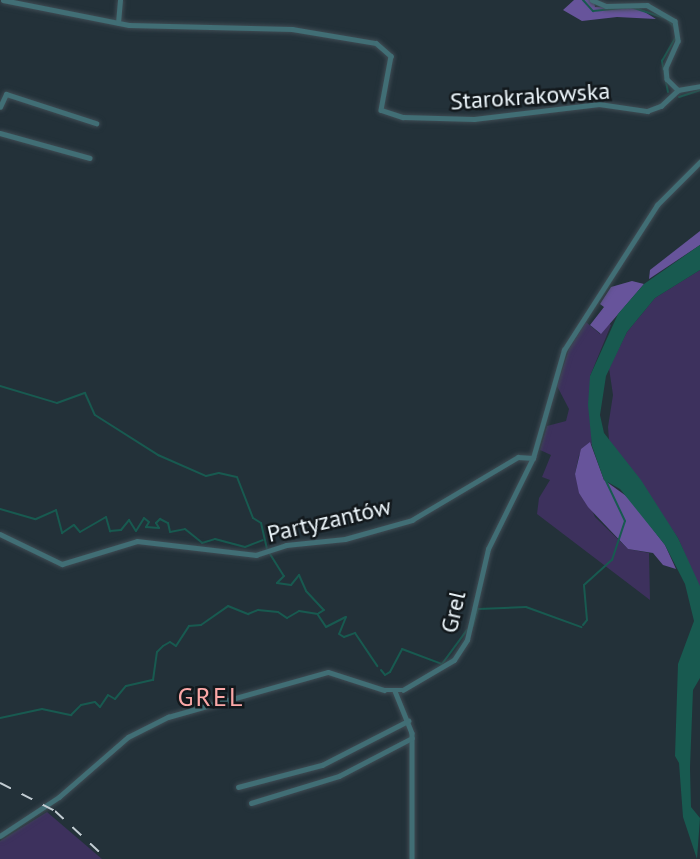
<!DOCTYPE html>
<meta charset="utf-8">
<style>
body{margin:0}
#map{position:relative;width:700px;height:859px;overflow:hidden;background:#233139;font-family:"PT Sans",sans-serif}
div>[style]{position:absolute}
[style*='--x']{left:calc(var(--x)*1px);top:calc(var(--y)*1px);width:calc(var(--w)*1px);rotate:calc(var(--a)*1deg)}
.green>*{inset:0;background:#3d315d}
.forest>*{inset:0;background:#67549b}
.water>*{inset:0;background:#185a50}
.stream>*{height:2px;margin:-1px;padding:0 1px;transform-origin:1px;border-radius:1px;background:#185a50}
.roads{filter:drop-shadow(0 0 2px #3f4c54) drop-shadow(0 0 2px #3f4c54)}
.minor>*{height:4.5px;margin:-2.25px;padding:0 2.25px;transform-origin:2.25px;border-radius:2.25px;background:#416e75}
.rail>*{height:2px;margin-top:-1px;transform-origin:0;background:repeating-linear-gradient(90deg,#c2ccd2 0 12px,transparent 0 24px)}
span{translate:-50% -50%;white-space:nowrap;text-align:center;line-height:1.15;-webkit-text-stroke:5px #12181c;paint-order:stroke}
.street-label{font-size:24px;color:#ecf5fa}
.neighbourhood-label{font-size:26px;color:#fca8a7;letter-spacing:2px}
</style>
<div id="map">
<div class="green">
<div style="clip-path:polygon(700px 270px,700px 590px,678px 538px,609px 440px,608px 427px,613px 395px,609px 368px,627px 332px,655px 298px)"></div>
<div style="clip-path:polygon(586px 322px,600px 334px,607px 322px,611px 325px,590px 376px,592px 444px,579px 455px,575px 474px,595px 517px,628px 549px,649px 553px,650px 600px,537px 514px,539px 498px,550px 480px,542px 477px,551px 455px,540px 450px,547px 426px,566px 421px,569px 409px,557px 386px,569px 349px)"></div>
<div style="clip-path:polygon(47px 812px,102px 859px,0 859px,0 841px)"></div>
</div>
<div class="forest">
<div style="clip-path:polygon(574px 0,594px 0,595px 7px,635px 6px,656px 19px,617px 17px,582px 21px,563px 10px)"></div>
<div style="clip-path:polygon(700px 231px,700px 245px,649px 279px,650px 270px)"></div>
<div style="clip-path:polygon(632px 281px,644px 284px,601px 334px,590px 325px,604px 307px,600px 304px,611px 287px)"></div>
<div style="clip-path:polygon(590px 442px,604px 480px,629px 498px,665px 545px,676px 569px,663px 565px,653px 553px,628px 549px,588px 507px,579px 493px,575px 474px,581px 449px)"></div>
</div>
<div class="water">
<div style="clip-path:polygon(700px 245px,700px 270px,655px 298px,627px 332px,606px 376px,600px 415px,604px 433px,641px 480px,678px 538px,700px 586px,700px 678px,693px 690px,690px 768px,691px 807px,700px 818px,697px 859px,683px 817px,679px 763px,675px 756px,678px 664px,694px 621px,685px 584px,665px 545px,620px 489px,604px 480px,592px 446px,588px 405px,590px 376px,618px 314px,644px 284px)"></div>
</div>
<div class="stream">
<div style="--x:583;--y:0;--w:15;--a:48"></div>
<div style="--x:593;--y:11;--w:38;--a:-6"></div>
<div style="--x:631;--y:7;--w:38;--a:18"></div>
<div style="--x:667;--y:19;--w:12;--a:48"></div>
<div style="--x:668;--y:92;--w:32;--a:-101"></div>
<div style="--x:662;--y:61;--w:28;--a:-60"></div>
<div style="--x:679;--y:97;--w:22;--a:-18"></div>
<div style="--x:0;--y:386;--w:59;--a:16.6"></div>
<div style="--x:57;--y:403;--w:30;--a:-20"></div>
<div style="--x:85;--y:393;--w:24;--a:66"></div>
<div style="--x:95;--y:415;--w:75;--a:32.4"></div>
<div style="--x:158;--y:455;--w:52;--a:23.6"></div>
<div style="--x:206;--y:476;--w:13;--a:-13"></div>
<div style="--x:219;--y:473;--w:18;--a:13"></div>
<div style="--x:237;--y:477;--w:44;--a:68.7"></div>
<div style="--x:253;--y:518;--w:9;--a:32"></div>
<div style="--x:261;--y:523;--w:26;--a:77"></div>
<div style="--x:0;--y:509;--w:37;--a:16"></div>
<div style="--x:36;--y:519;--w:22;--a:-24"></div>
<div style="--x:56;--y:510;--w:24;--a:75"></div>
<div style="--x:62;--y:533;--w:14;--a:-34"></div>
<div style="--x:74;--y:525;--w:9;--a:49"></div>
<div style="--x:80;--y:532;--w:30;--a:-30"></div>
<div style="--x:106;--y:517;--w:15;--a:74"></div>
<div style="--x:110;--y:531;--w:11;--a:-5"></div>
<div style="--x:121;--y:530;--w:13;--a:-51"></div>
<div style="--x:129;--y:520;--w:13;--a:58"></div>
<div style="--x:136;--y:531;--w:15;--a:-58"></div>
<div style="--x:144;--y:518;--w:6;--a:39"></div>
<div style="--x:149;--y:522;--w:6;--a:121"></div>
<div style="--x:146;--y:527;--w:13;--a:4"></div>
<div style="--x:159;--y:528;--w:6;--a:-121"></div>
<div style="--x:156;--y:523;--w:6;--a:-45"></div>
<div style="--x:160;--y:519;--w:9;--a:27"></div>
<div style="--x:168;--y:523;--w:9;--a:77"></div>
<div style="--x:170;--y:532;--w:15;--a:-11"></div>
<div style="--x:185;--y:529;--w:22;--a:39"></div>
<div style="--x:202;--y:543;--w:14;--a:-17"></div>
<div style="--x:215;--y:539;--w:31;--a:15"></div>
<div style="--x:245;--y:547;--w:19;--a:-21"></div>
<div style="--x:270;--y:554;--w:26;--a:58"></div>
<div style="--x:284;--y:576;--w:10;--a:135"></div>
<div style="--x:277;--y:583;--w:14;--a:8"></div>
<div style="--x:291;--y:585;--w:13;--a:-51"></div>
<div style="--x:299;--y:575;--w:17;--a:66"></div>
<div style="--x:306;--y:591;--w:26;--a:47"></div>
<div style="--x:324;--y:610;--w:6;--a:149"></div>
<div style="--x:318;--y:615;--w:14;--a:56"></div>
<div style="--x:326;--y:627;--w:22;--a:-27"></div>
<div style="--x:346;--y:617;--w:18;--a:112"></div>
<div style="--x:339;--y:634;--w:6;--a:31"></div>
<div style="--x:344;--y:637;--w:12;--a:-20"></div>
<div style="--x:355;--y:633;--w:40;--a:56"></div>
<div style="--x:583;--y:625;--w:6;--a:-51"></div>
<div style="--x:587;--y:620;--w:35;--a:-95"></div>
<div style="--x:584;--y:585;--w:38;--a:-42"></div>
<div style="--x:612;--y:560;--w:41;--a:-71.6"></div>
<div style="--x:625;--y:521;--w:44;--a:-115.4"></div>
<div style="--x:473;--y:626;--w:18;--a:-74"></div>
<div style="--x:478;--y:609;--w:48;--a:-2.4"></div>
<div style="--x:526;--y:607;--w:59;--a:20"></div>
<div style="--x:381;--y:670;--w:6;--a:51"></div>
<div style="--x:385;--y:675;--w:6;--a:-31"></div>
<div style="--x:390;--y:672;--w:26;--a:-62"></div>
<div style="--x:402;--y:649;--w:43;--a:20.6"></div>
<div style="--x:442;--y:664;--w:42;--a:-53.7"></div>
<div style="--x:0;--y:718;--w:43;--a:-12.1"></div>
<div style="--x:42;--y:709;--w:30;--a:12"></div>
<div style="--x:71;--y:715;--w:14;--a:-45"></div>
<div style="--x:81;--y:705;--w:14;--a:-12"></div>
<div style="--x:95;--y:702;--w:7;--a:45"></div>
<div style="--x:100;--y:707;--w:14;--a:-56"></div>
<div style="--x:108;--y:695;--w:8;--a:30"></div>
<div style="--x:115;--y:699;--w:17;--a:-50"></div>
<div style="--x:126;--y:686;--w:28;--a:-13"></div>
<div style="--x:153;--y:680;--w:28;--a:-82"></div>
<div style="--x:157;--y:652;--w:8;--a:-45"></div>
<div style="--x:163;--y:646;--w:8;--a:-30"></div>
<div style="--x:170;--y:642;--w:7;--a:34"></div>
<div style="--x:176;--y:646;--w:24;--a:-57"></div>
<div style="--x:189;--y:626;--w:12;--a:-5"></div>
<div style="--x:201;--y:625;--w:33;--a:-35"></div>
<div style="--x:228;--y:606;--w:22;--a:22"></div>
<div style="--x:248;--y:614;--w:11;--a:-22"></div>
<div style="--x:258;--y:610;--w:20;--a:6"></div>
<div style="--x:278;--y:612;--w:11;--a:34"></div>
<div style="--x:287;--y:618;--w:14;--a:-30"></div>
<div style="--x:299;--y:611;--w:19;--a:9"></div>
</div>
<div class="roads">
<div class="minor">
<div style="--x:3;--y:0;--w:128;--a:11.2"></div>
<div style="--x:129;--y:25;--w:163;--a:1.4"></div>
<div style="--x:292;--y:29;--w:85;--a:9.5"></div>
<div style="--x:376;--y:43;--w:20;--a:41"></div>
<div style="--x:391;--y:56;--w:55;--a:100.5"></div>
<div style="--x:381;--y:110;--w:23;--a:18"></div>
<div style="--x:403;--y:117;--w:71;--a:1.6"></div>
<div style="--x:474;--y:119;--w:126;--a:-6.8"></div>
<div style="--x:599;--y:104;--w:49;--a:8.3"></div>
<div style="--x:647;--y:111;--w:15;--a:-20"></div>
<div style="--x:661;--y:106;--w:23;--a:-43"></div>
<div style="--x:592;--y:0;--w:15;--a:23"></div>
<div style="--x:606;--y:6;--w:41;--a:-1.4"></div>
<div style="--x:647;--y:5;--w:32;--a:30"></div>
<div style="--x:675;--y:21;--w:20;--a:81"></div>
<div style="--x:678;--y:41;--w:30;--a:114"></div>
<div style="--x:666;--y:68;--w:11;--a:85"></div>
<div style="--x:667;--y:79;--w:16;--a:45"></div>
<div style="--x:678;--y:90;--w:22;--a:-10"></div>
<div style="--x:118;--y:23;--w:23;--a:-85"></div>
<div style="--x:0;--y:107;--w:14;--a:-65"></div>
<div style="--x:6;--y:94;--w:95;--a:17.9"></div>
<div style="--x:0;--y:133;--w:93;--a:15.5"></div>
<div style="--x:0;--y:534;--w:69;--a:25.8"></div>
<div style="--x:62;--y:564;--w:78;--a:-17"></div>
<div style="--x:137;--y:541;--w:120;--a:6.7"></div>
<div style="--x:256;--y:555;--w:32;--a:-18"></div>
<div style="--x:286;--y:545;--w:59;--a:-5.8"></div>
<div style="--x:345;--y:539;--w:70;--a:-15.8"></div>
<div style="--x:412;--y:520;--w:123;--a:-30.7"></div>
<div style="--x:518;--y:457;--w:15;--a:4"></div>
<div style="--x:395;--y:691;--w:45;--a:68"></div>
<div style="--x:412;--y:733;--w:126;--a:90"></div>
<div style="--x:238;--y:787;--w:87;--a:-14.7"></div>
<div style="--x:322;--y:765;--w:97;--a:-27.1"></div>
<div style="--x:251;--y:803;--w:92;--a:-17.1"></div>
<div style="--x:339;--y:776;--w:82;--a:-27.5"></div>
<div style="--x:0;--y:836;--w:71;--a:-33.5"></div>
<div style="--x:59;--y:797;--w:91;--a:-41"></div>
<div style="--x:128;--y:737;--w:45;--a:-26.6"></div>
<div style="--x:168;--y:717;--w:166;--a:-15.7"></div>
<div style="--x:328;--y:672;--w:59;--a:17.8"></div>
<div style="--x:384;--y:690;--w:19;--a:0"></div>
<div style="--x:403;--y:690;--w:59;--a:-30.5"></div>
<div style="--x:454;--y:660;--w:24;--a:-57"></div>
<div style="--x:467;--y:640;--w:93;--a:-77"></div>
<div style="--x:488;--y:549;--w:102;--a:-63.7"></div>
<div style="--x:533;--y:458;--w:112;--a:-74"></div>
<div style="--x:564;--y:350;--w:172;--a:-57.3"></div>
<div style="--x:657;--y:205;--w:61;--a:-45"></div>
</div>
</div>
<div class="rail">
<div style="--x:0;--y:783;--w:62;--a:27"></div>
<div style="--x:55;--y:811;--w:71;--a:42.7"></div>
</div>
<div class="street-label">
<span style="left:530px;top:96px;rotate:-4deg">Starokrakowska</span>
<span style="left:329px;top:520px;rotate:-13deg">Partyzantów</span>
<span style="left:453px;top:612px;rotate:-77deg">Grel</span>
</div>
<div class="neighbourhood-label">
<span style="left:211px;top:697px">GREL</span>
</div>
</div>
